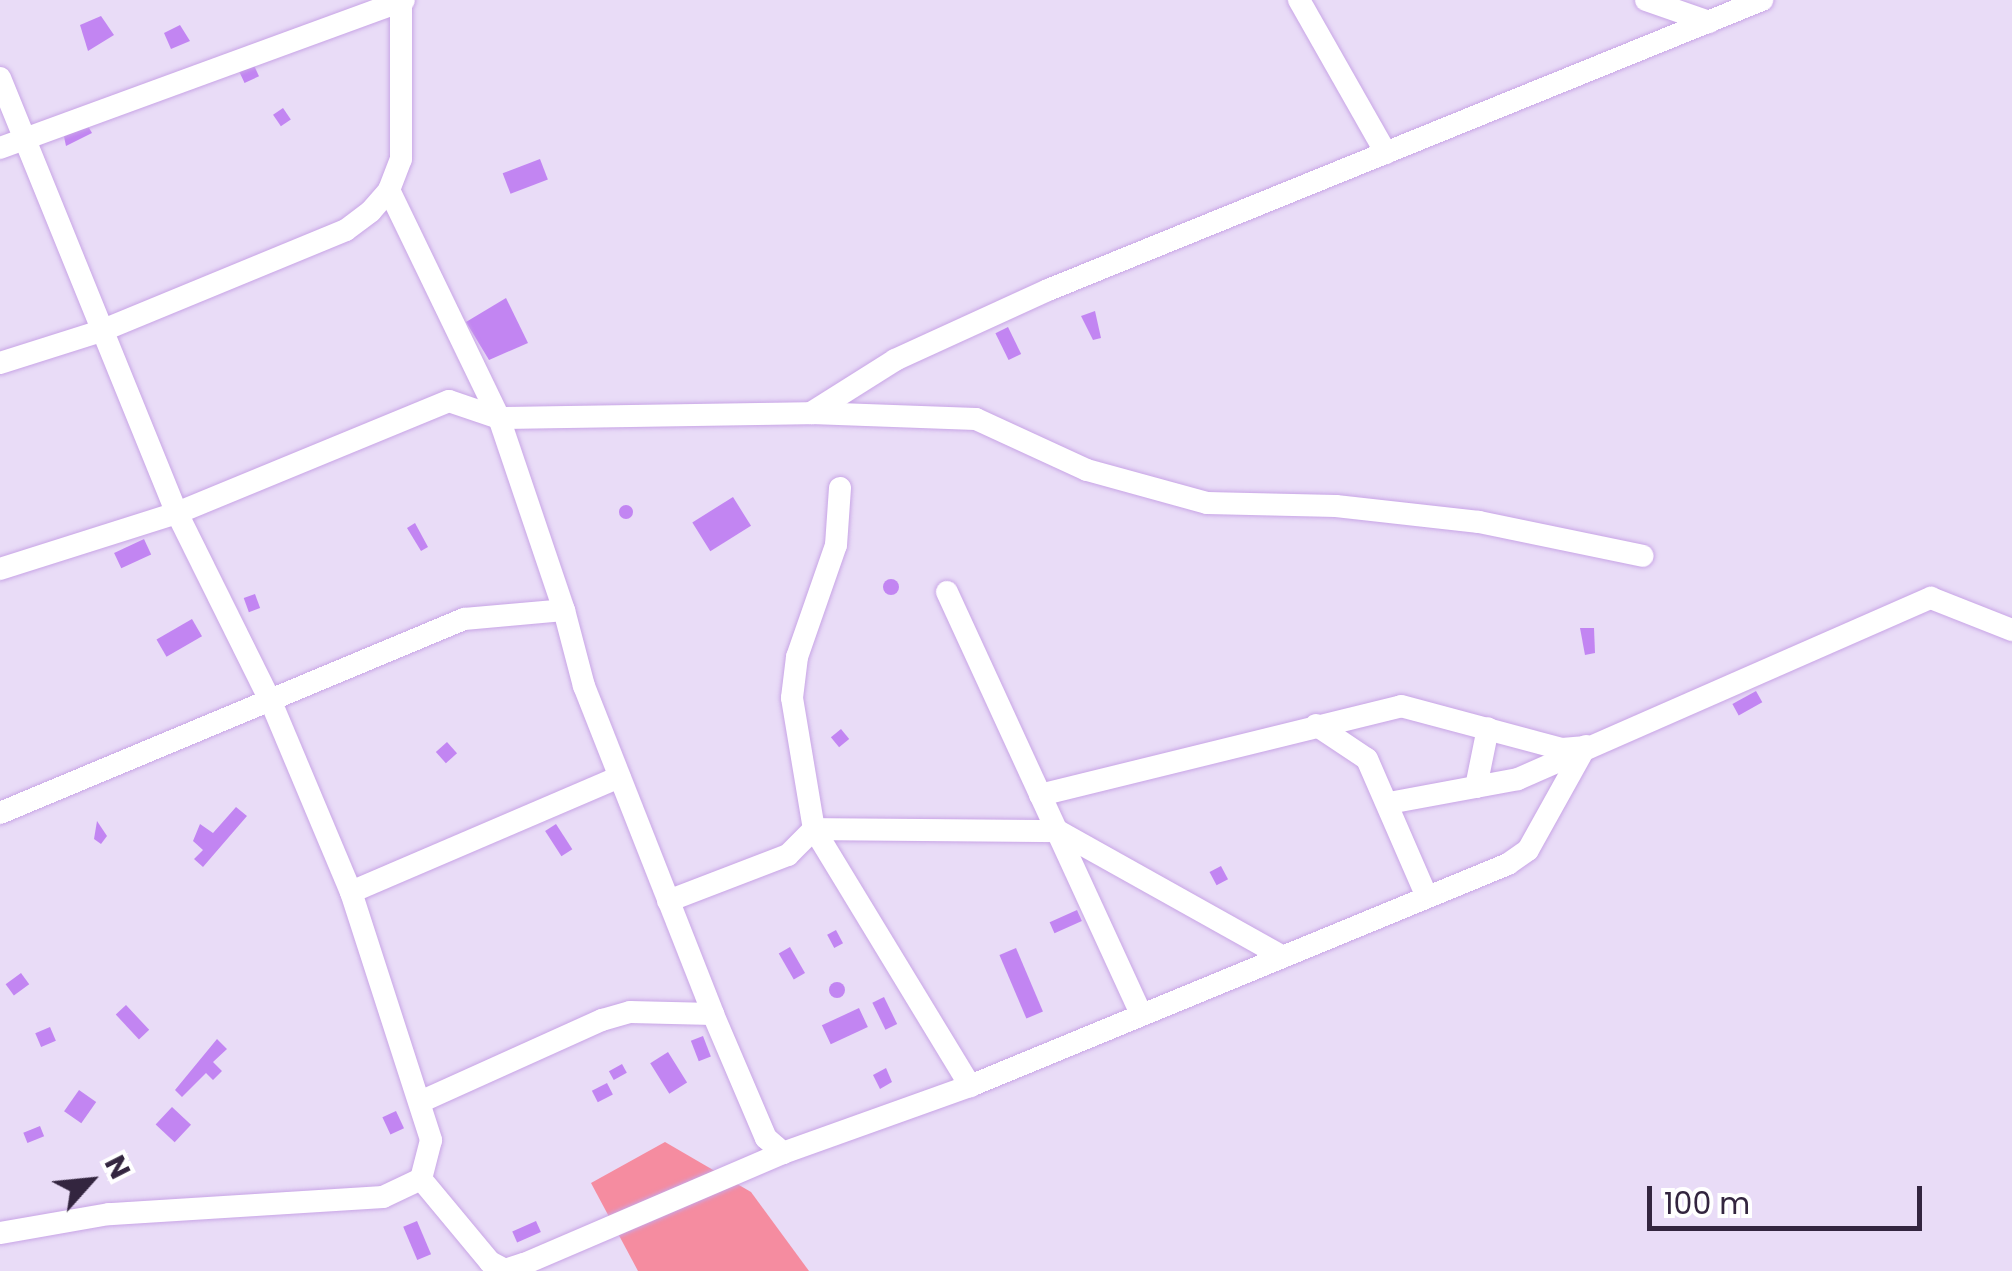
<!DOCTYPE html>
<style>
body{margin:0}
#map{position:relative;width:2012px;height:1271px;overflow:hidden;background:#e9dcf7;font-family:Poppins,sans-serif}
div>[style]{position:absolute}
[style*='--x']{left:calc(var(--x)*1px);top:calc(var(--y)*1px);width:calc(var(--w)*1px);rotate:calc(var(--a)*1deg)}
.green>*{inset:0;background:#f58ca0}
.building>*{inset:0;background:#c285f2;transform-origin:0 0}
.round{border-radius:50%}
.roads{filter:drop-shadow(0 0 2px #c8a5e6) drop-shadow(0 0 2px #c8a5e6)}
.minor>*{height:22px;margin:-11px;padding:0 11px;transform-origin:11px;border-radius:11px;background:#fff}
span{translate:-50% -50%;white-space:nowrap;text-align:center;line-height:1.15;-webkit-text-stroke:8px #fff;paint-order:stroke}
.north{position:absolute;left:40px;top:1131px;width:100px;height:100px;-webkit-text-stroke:8px #fff;paint-order:stroke;rotate:63deg;font-size:28px;font-weight:700;line-height:40px;text-align:center;color:#33253f}
.north::after{content:'';display:block;margin:auto;width:35px;height:45px;background:#33253f;clip-path:polygon(50% 0,100% 100%,50% 72%,0 100%)}
.scale{position:absolute;left:1647px;top:1186px;width:275px;height:45px;box-sizing:border-box;border:5px solid #33253f;border-top:0;padding-left:12px;font-size:30px;line-height:35px;white-space:nowrap;color:#33253f;-webkit-text-stroke:8px #fff;paint-order:stroke}
</style>
<div id="map">
<div class="green">
<div style="clip-path:polygon(665px 1142px,751px 1192px,809px 1271px,638px 1271px,591px 1183px)"></div>
</div>
<div class="building">
<div style="clip-path:polygon(101px 16px,114px 35px,88px 51px,80px 25px)"></div>
<div style="clip-path:polygon(180px 25px,190px 41px,171px 49px,164px 33px)"></div>
<div style="left:251px;top:59px;width:19px;height:16px;rotate:65deg"></div>
<div style="left:283px;top:108px;width:14px;height:12px;rotate:56deg"></div>
<div style="clip-path:polygon(85px 121px,92px 133px,66px 146px,63px 132px)"></div>
<div style="left:540px;top:159px;width:22px;height:40px;rotate:69deg"></div>
<div style="clip-path:polygon(506px 298px,528px 343px,489px 360px,466px 322px)"></div>
<div style="clip-path:polygon(1095px 311px,1101px 338px,1093px 340px,1081px 316px)"></div>
<div style="left:1008px;top:327px;width:30px;height:14px;rotate:64deg"></div>
<div style="left:733px;top:497px;width:34px;height:48px;rotate:58deg"></div>
<div class="round" style="left:619px;top:505px;width:14px;height:14px"></div>
<div style="clip-path:polygon(415px 523px,428px 547px,421px 551px,407px 528px)"></div>
<div style="left:144px;top:539px;width:17px;height:33px;rotate:65deg"></div>
<div class="round" style="left:883px;top:579px;width:16px;height:16px"></div>
<div style="left:255px;top:594px;width:15px;height:12px;rotate:70deg"></div>
<div style="left:192px;top:619px;width:20px;height:41px;rotate:60deg"></div>
<div style="clip-path:polygon(1580px 628px,1594px 628px,1595px 653px,1585px 655px)"></div>
<div style="left:1756px;top:691px;width:13px;height:27px;rotate:61deg"></div>
<div style="left:841px;top:729px;width:13px;height:13px;rotate:51deg"></div>
<div style="left:447px;top:742px;width:15px;height:15px;rotate:48deg"></div>
<div style="clip-path:polygon(236px 807px,247px 816px,203px 867px,194px 859px,203px 850px,193px 841px,200px 824px,213px 833px)"></div>
<div style="clip-path:polygon(97px 821px,107px 836px,101px 844px,94px 839px)"></div>
<div style="left:556px;top:824px;width:30px;height:13px;rotate:57deg"></div>
<div style="left:1221px;top:866px;width:15px;height:13px;rotate:62deg"></div>
<div style="left:1077px;top:910px;width:12px;height:30px;rotate:66deg"></div>
<div style="left:836px;top:930px;width:15px;height:10px;rotate:62deg"></div>
<div style="left:790px;top:947px;width:30px;height:13px;rotate:60deg"></div>
<div style="left:1016px;top:948px;width:69px;height:18px;rotate:67deg"></div>
<div style="left:21px;top:973px;width:14px;height:19px;rotate:54deg"></div>
<div class="round" style="left:829px;top:982px;width:16px;height:16px"></div>
<div style="left:884px;top:997px;width:30px;height:13px;rotate:64deg"></div>
<div style="left:126px;top:1005px;width:34px;height:14px;rotate:47deg"></div>
<div style="left:859px;top:1008px;width:21px;height:41px;rotate:65deg"></div>
<div style="left:50px;top:1027px;width:15px;height:16px;rotate:67deg"></div>
<div style="left:703px;top:1036px;width:22px;height:13px;rotate:69deg"></div>
<div style="clip-path:polygon(217px 1039px,227px 1049px,213px 1062px,222px 1071px,213px 1080px,206px 1073px,182px 1097px,175px 1090px)"></div>
<div style="left:668px;top:1052px;width:36px;height:21px;rotate:58deg"></div>
<div style="left:622px;top:1064px;width:10px;height:15px;rotate:61deg"></div>
<div style="clip-path:polygon(886px 1068px,892px 1082px,880px 1089px,873px 1075px)"></div>
<div style="left:607px;top:1083px;width:13px;height:17px;rotate:63deg"></div>
<div style="left:79px;top:1090px;width:21px;height:26px;rotate:35deg"></div>
<div style="left:172px;top:1107px;width:26px;height:24px;rotate:43deg"></div>
<div style="left:396px;top:1111px;width:19px;height:15px;rotate:65deg"></div>
<div style="left:40px;top:1126px;width:11px;height:18px;rotate:68deg"></div>
<div style="left:417px;top:1221px;width:36px;height:15px;rotate:67deg"></div>
<div style="left:536px;top:1221px;width:12px;height:26px;rotate:66deg"></div>
</div>
<div class="roads">
<div class="minor">
<div style="--x:1299;--y:0;--w:176;--a:60.4"></div>
<div style="--x:1646;--y:0;--w:67;--a:19.2"></div>
<div style="--x:0;--y:78;--w:470;--a:67.9"></div>
<div style="--x:177;--y:513;--w:211;--a:63.6"></div>
<div style="--x:271;--y:702;--w:206;--a:67.2"></div>
<div style="--x:351;--y:892;--w:261;--a:72.1"></div>
<div style="--x:431;--y:1140;--w:40;--a:104.4"></div>
<div style="--x:421;--y:1179;--w:42;--a:154.7"></div>
<div style="--x:383;--y:1197;--w:275;--a:176.4"></div>
<div style="--x:109;--y:1214;--w:111;--a:170.1"></div>
<div style="--x:0;--y:148;--w:430;--a:-20.1"></div>
<div style="--x:389;--y:190;--w:253;--a:64.2"></div>
<div style="--x:499;--y:418;--w:203;--a:71.3"></div>
<div style="--x:0;--y:363;--w:106;--a:-17.6"></div>
<div style="--x:101;--y:331;--w:265;--a:-22.4"></div>
<div style="--x:346;--y:230;--w:31;--a:-37"></div>
<div style="--x:371;--y:211;--w:28;--a:-49"></div>
<div style="--x:389;--y:190;--w:33;--a:-69"></div>
<div style="--x:401;--y:159;--w:158;--a:-90"></div>
<div style="--x:811;--y:413;--w:165;--a:2.1"></div>
<div style="--x:976;--y:419;--w:122;--a:24.7"></div>
<div style="--x:1087;--y:470;--w:124;--a:15.4"></div>
<div style="--x:1207;--y:503;--w:129;--a:1.3"></div>
<div style="--x:1336;--y:506;--w:144;--a:6.4"></div>
<div style="--x:1479;--y:522;--w:167;--a:11.7"></div>
<div style="--x:840;--y:488;--w:57;--a:94"></div>
<div style="--x:836;--y:545;--w:119;--a:109.2"></div>
<div style="--x:797;--y:657;--w:41;--a:97"></div>
<div style="--x:792;--y:698;--w:133;--a:80.5"></div>
<div style="--x:814;--y:829;--w:301;--a:58.7"></div>
<div style="--x:0;--y:569;--w:186;--a:-17.6"></div>
<div style="--x:177;--y:513;--w:294;--a:-22.4"></div>
<div style="--x:449;--y:401;--w:53;--a:18.8"></div>
<div style="--x:499;--y:418;--w:312;--a:-0.9"></div>
<div style="--x:811;--y:413;--w:99;--a:-32.2"></div>
<div style="--x:895;--y:360;--w:168;--a:-24.6"></div>
<div style="--x:1048;--y:290;--w:771;--a:-22.11"></div>
<div style="--x:947;--y:592;--w:464;--a:65.3"></div>
<div style="--x:1316;--y:725;--w:61;--a:33.7"></div>
<div style="--x:1367;--y:759;--w:150;--a:66.5"></div>
<div style="--x:1476;--y:787;--w:60;--a:-78.5"></div>
<div style="--x:1040;--y:795;--w:372;--a:-13.8"></div>
<div style="--x:1401;--y:706;--w:167;--a:15"></div>
<div style="--x:1562;--y:749;--w:21;--a:-5"></div>
<div style="--x:1389;--y:803;--w:131;--a:-10.5"></div>
<div style="--x:1518;--y:779;--w:451;--a:-23.7"></div>
<div style="--x:1931;--y:598;--w:87;--a:21.6"></div>
<div style="--x:0;--y:813;--w:503;--a:-22.69"></div>
<div style="--x:464;--y:619;--w:100;--a:-5.1"></div>
<div style="--x:564;--y:610;--w:79;--a:75.3"></div>
<div style="--x:584;--y:686;--w:352;--a:68.5"></div>
<div style="--x:713;--y:1014;--w:135;--a:66.9"></div>
<div style="--x:766;--y:1138;--w:23;--a:41"></div>
<div style="--x:351;--y:892;--w:292;--a:-23.2"></div>
<div style="--x:668;--y:901;--w:129;--a:-21"></div>
<div style="--x:788;--y:855;--w:37;--a:-45"></div>
<div style="--x:814;--y:829;--w:244;--a:0.5"></div>
<div style="--x:1058;--y:831;--w:257;--a:29.2"></div>
<div style="--x:420;--y:1102;--w:200;--a:-24.3"></div>
<div style="--x:602;--y:1020;--w:29;--a:-16"></div>
<div style="--x:630;--y:1012;--w:83;--a:1.4"></div>
<div style="--x:421;--y:1179;--w:108;--a:50.3"></div>
<div style="--x:490;--y:1262;--w:17;--a:28"></div>
<div style="--x:505;--y:1270;--w:20;--a:-18"></div>
<div style="--x:524;--y:1264;--w:282;--a:-23.2"></div>
<div style="--x:783;--y:1153;--w:199;--a:-19.7"></div>
<div style="--x:970;--y:1086;--w:582;--a:-22.42"></div>
<div style="--x:1508;--y:864;--w:24;--a:-35"></div>
<div style="--x:1528;--y:850;--w:119;--a:-60.9"></div>
</div>
</div>
<div class="north">N</div>
<div class="scale">100 m</div>
</div>
